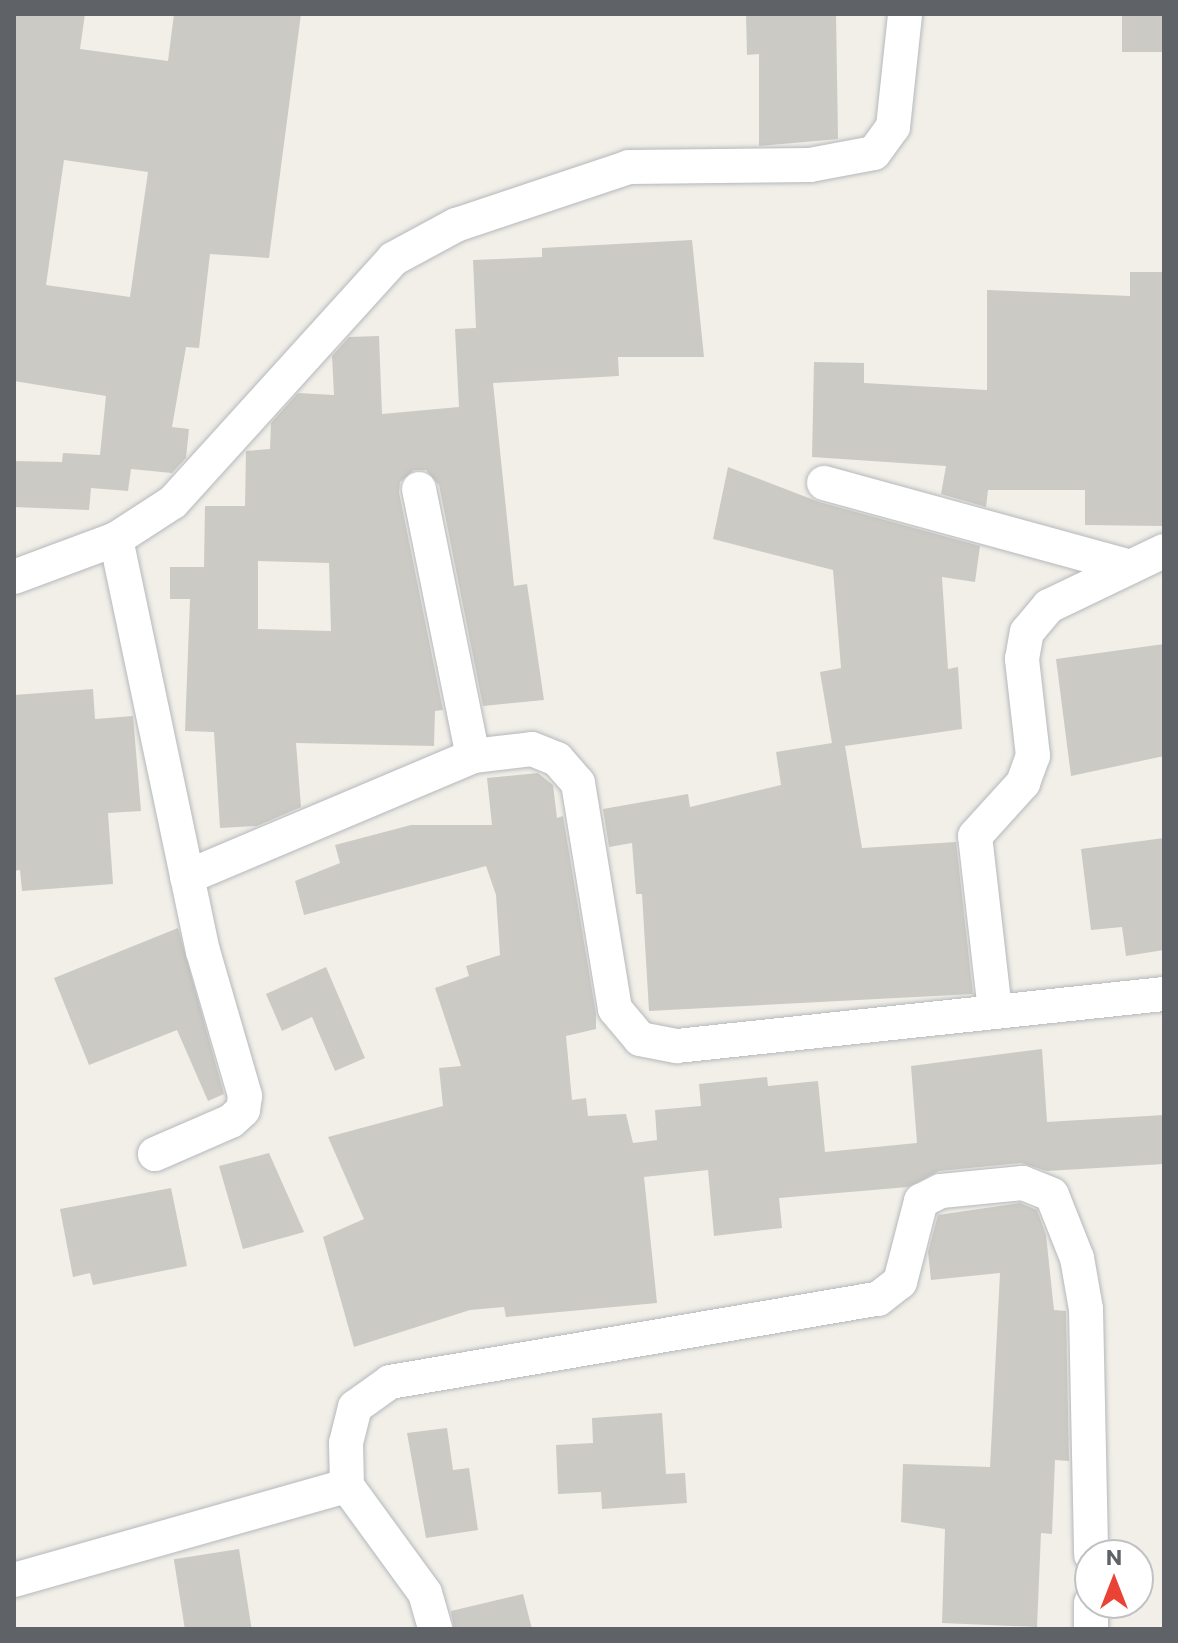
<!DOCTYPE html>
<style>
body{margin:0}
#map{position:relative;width:1178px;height:1643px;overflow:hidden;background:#f1efe8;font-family:Commissioner,sans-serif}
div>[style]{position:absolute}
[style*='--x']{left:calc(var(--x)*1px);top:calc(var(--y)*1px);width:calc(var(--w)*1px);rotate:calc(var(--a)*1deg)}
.building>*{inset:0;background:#cccac5;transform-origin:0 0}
.roads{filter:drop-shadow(0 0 2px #b5b8bc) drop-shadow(0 0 2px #b5b8bc)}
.street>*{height:34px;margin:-17px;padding:0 17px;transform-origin:17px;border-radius:17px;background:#fff}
span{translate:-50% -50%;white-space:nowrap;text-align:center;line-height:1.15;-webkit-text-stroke:6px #fff;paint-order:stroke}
.frame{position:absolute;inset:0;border:16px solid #5f6368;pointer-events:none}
.north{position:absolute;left:1074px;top:1539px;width:80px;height:80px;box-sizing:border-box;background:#fff;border:2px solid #bfc1c3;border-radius:50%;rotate:0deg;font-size:22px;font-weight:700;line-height:32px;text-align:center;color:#5f6368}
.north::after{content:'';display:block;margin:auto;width:28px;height:36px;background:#ea4335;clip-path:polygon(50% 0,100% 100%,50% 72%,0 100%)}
</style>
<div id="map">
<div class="building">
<div style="clip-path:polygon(evenodd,14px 14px,85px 14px,80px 49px,168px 61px,174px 14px,301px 14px,269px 258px,210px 254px,199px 348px,186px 347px,172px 427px,189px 429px,186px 458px,172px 473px,131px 469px,128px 491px,91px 488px,89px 510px,14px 507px,14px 461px,62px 462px,63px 453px,100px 455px,106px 396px,14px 381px,14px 14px,64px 160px,148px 172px,130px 297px,46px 285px,64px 160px)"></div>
<div style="clip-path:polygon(746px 14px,836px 14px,838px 139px,759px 146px,759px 54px,747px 55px)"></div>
<div style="left:1122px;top:14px;width:42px;height:38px"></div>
<div style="clip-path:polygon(evenodd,692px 240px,704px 357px,618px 357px,619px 376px,493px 383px,514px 586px,527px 584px,544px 700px,483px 706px,439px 485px,426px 470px,414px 470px,400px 482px,399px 492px,443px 710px,435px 711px,434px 746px,296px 743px,301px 807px,257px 826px,220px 828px,214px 732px,185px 731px,190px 599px,170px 599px,170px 567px,204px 567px,205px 506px,245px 506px,246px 451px,270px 449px,271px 423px,298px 393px,334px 395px,332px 356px,349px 337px,379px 336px,382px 414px,459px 407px,455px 329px,476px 328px,473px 260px,542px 257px,542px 248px,692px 240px,258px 561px,329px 563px,331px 631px,258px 629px,258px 561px)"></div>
<div style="clip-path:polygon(1130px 272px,1164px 272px,1162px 526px,1085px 525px,1085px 490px,988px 490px,986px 507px,941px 494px,946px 466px,812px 457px,814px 362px,864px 363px,864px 383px,987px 390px,987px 290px,1130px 296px)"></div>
<div style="clip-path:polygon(728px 467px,819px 502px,980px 546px,975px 582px,942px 577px,948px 669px,958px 667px,962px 729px,845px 746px,862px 848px,956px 842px,973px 994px,649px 1011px,642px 894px,636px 894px,632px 843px,609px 847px,603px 809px,688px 794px,690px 807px,781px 785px,776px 752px,832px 743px,820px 672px,841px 668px,833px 570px,713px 539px)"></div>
<div style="clip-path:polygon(1164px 644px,1164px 756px,1071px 776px,1056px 659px)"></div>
<div style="clip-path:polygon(93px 689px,95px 719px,133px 716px,141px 811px,108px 813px,113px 884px,22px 891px,20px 870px,14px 871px,14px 695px)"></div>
<div style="clip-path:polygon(538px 773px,553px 785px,557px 818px,563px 816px,596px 1014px,596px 1029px,566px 1036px,572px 1100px,586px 1098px,588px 1116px,626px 1114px,633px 1143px,657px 1140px,655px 1110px,701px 1106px,699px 1084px,767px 1077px,768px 1086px,818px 1081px,825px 1152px,917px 1143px,911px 1066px,1042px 1049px,1047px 1122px,1164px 1115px,1164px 1164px,1047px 1171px,1021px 1163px,939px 1171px,908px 1187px,779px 1198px,782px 1228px,714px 1236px,708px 1170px,644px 1177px,657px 1303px,506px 1317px,504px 1307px,470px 1310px,354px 1347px,323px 1237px,364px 1219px,328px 1137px,443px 1106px,439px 1068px,461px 1066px,435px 988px,469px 976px,466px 966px,500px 955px,496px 895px,486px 866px,304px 915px,295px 881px,340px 863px,335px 845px,411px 825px,492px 825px,487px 778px)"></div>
<div style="clip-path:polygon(1164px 838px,1164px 950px,1126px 956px,1122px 927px,1091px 930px,1081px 849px)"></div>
<div style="clip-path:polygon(178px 928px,224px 1094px,208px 1101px,177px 1030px,89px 1065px,54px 978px)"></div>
<div style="clip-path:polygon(326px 967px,365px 1058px,335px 1071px,312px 1017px,282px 1031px,266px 994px)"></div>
<div style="clip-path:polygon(269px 1153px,304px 1232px,243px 1249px,219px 1166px)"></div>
<div style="clip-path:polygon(171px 1188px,187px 1266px,93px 1285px,90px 1273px,73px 1277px,60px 1209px)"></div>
<div style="clip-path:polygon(1020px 1203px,1037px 1210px,1046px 1235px,1054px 1310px,1066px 1311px,1069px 1461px,1055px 1460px,1052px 1534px,1041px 1533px,1037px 1627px,942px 1623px,945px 1529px,901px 1522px,903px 1464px,990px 1467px,1000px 1273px,931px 1280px,928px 1252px,938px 1215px)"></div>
<div style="clip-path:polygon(662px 1413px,666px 1474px,685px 1473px,687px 1503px,602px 1509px,601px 1492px,558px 1494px,556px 1445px,593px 1443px,592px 1418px)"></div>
<div style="clip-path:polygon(447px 1428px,453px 1470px,469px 1468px,478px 1530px,426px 1538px,407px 1433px)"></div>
<div style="left:239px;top:1549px;width:81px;height:66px;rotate:81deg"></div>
<div style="clip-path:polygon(523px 1594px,532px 1629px,454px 1629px,451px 1611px)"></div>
</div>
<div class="roads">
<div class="street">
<div style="--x:824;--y:483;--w:314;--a:15.3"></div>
<div style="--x:419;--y:489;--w:272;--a:78.6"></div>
<div style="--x:116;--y:539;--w:421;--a:78.1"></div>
<div style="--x:203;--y:951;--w:151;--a:73.8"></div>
<div style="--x:245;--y:1096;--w:14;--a:98"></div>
<div style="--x:243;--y:1110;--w:16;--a:137"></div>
<div style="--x:231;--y:1121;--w:83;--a:156.5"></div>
<div style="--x:14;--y:577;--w:109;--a:-20.4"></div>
<div style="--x:116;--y:539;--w:68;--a:-33"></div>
<div style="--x:173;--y:502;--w:328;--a:-47.8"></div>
<div style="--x:393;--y:259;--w:72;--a:-28.4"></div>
<div style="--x:456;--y:225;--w:182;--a:-18.5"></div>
<div style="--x:629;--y:167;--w:181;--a:-0.6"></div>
<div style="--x:810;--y:165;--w:65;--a:-10.6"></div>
<div style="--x:874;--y:153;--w:32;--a:-54"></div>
<div style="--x:893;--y:127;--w:114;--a:-83.9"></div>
<div style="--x:187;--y:877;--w:311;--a:-22.9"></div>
<div style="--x:473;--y:756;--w:59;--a:-6.8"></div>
<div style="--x:532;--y:749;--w:27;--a:22"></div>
<div style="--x:557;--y:759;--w:32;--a:49"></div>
<div style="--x:578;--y:783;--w:229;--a:80.7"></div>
<div style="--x:615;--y:1009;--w:39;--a:50"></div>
<div style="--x:640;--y:1039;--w:38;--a:11"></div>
<div style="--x:677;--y:1046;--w:490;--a:-6.1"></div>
<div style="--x:995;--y:1011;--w:176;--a:-96.5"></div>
<div style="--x:975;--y:836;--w:72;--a:-47.8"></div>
<div style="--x:1023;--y:783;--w:29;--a:-70"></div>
<div style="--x:1033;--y:756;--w:98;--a:-96.5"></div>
<div style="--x:1022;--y:659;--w:27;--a:-80"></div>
<div style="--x:1027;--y:632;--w:34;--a:-50"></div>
<div style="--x:1049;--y:606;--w:127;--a:-25.6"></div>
<div style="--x:347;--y:1486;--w:132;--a:53.9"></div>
<div style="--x:425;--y:1593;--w:37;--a:74"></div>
<div style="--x:14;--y:1580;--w:346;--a:-15.8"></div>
<div style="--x:347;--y:1486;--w:43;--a:-91.3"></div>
<div style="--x:346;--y:1443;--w:37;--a:-76"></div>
<div style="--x:355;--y:1407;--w:43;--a:-35.5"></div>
<div style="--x:390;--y:1382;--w:495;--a:-9.7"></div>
<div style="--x:878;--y:1299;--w:28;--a:-38"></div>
<div style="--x:900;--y:1282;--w:84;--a:-75.5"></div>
<div style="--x:921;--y:1201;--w:22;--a:-27"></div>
<div style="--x:941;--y:1191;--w:82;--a:-5.6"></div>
<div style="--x:1023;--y:1183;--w:31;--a:22"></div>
<div style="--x:1052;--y:1195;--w:68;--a:68.4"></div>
<div style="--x:1077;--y:1258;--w:52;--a:80"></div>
<div style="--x:1086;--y:1309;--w:246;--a:88.8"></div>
<div style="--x:1091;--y:1603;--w:26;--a:90"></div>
</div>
</div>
<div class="frame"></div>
<div class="north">N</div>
</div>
